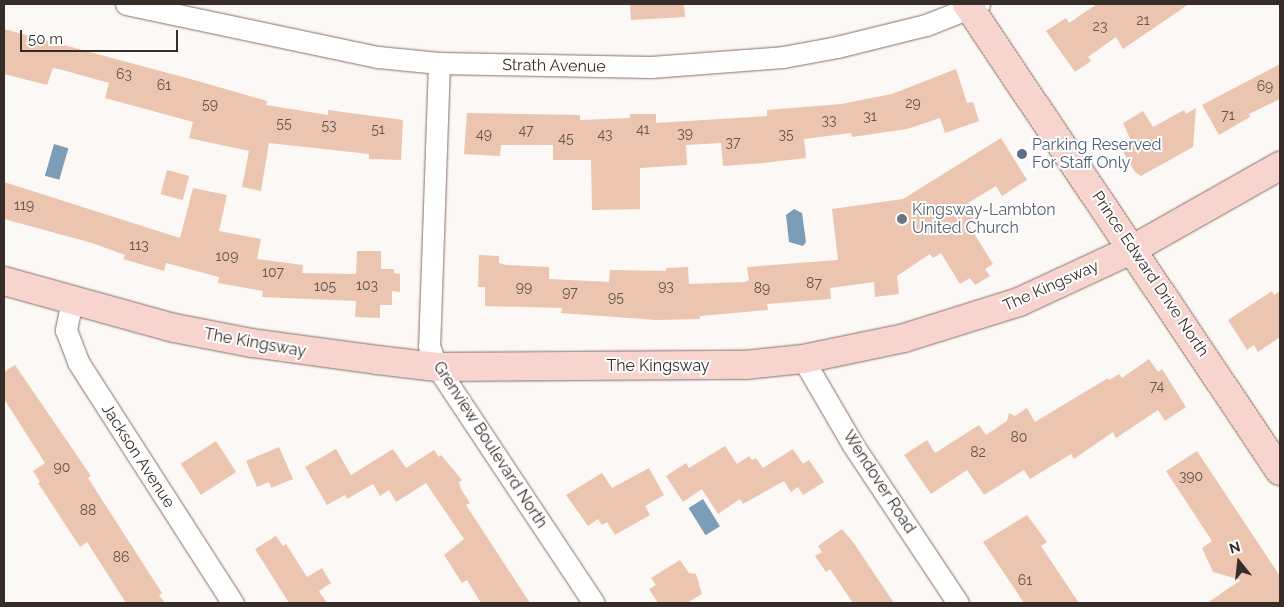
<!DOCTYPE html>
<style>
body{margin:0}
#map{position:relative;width:1284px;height:607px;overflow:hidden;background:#fcf8f5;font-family:Raleway,sans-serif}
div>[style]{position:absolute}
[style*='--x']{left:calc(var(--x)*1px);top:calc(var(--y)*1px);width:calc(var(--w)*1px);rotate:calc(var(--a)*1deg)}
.water>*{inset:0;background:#7c9db7;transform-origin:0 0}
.building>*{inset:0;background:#ecc5b0;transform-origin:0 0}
.roads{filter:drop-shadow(0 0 1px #857066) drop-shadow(0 0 1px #857066)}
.street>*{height:21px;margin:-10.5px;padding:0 10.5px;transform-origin:10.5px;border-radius:10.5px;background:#fff}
.secondary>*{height:28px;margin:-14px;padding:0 14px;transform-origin:14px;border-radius:14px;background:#f8d4cf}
.dots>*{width:14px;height:14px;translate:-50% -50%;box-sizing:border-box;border:2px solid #fff;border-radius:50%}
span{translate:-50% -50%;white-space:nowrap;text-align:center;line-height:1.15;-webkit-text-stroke:4px #fff;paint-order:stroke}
.number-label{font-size:14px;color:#64534a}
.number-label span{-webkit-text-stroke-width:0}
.street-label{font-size:16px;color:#362d28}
.service-label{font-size:16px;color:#4e5e75}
.left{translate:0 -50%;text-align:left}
.worship-label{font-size:16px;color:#5b616d}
.frame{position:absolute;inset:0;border:5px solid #362d28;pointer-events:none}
.north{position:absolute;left:1214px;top:537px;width:50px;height:50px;-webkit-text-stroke:4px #fff;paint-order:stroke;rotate:344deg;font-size:14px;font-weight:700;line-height:20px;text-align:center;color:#362d28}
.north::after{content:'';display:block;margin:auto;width:18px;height:22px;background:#362d28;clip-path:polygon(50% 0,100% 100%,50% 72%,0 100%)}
.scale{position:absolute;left:20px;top:30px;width:158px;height:22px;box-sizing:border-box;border:2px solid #362d28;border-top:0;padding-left:6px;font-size:15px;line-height:18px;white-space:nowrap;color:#362d28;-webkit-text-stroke:4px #fff;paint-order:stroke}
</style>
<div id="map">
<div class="water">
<div style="left:54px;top:144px;width:15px;height:33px;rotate:16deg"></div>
<div style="clip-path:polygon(794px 209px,802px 213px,806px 242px,803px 246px,789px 242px,786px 215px)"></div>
<div style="left:703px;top:499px;width:32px;height:17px;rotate:58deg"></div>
</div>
<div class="building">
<div style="clip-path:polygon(630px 4px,684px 4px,685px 17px,631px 20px)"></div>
<div style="clip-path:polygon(1097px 4px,1189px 4px,1123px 49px,1116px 37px,1088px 57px,1091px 61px,1075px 72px,1046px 31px,1066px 18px,1069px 23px)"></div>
<div style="clip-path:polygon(4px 29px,194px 80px,267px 101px,266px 105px,328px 115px,328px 110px,403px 120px,401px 160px,369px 159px,369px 154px,269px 143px,261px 191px,242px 187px,249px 151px,189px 138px,193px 122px,105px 98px,109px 83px,59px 69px,53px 68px,47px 85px,4px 74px)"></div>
<div style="clip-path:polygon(1280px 64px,1280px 99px,1249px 114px,1250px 117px,1219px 135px,1202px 105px)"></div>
<div style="clip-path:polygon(956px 69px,967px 103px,973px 102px,979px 121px,945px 133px,940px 118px,907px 129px,852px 137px,851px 133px,804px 139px,806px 158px,763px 163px,723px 166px,721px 143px,686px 145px,687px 165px,640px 168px,640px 209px,592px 210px,591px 160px,553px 160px,553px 145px,501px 145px,500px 156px,464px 154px,467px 113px,580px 115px,580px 120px,630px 118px,630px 114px,656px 114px,656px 123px,767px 116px,767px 110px,841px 104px,892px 94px)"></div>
<div style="clip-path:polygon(1196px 108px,1193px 147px,1141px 176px,1135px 172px,1122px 150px,1132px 143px,1123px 123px,1143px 111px,1153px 127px,1184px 110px,1186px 114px)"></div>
<div style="clip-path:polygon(1001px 138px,1027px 180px,1002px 196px,996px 186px,968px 203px,976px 216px,967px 222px,993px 264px,985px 269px,990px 276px,975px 285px,970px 278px,960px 284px,941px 253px,933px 258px,930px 254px,897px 276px,899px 294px,875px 297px,874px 282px,830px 288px,831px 299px,767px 304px,768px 310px,700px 316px,700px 319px,656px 320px,561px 313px,562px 308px,485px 306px,485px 287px,478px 287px,479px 255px,499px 256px,499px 263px,506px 265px,549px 267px,549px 279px,609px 282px,610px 270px,666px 271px,666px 268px,688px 267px,689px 284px,745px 282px,749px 280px,747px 267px,838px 260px,832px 209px,903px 199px)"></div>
<div style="left:167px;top:170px;width:23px;height:25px;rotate:15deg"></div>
<div style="clip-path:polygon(4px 182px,180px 238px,193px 188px,227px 195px,219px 231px,261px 239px,257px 259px,303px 265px,302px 273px,356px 274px,357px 251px,381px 251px,381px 269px,394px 269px,394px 273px,400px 274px,400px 292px,392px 291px,392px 305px,380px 305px,380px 318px,355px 317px,356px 301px,262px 297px,263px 291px,218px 283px,219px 277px,166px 263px,164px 271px,123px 259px,125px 255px,92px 243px,4px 219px)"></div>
<div style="clip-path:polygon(1272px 291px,1274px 295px,1280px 291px,1280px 337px,1258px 352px,1254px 345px,1247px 350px,1228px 320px)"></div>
<div style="clip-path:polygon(1149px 359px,1158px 372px,1162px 369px,1186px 407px,1165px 421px,1158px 410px,1116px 438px,1113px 432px,1074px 459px,1071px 454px,1030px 479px,1024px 470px,984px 495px,967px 470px,931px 494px,904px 455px,927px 440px,935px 453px,979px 425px,986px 435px,1007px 421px,1009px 413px,1015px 416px,1027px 408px,1035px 422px,1108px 378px,1109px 380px,1119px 374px,1122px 378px)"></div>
<div style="clip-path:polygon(15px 365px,91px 476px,88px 478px,162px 593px,159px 595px,165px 603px,126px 603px,87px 542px,80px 547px,38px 483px,40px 482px,33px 471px,45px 463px,4px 399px,4px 372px)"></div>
<div style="left:216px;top:441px;width:37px;height:42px;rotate:57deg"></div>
<div style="clip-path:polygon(725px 446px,737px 464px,749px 456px,752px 460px,756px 458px,763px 468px,793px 449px,803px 464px,809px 460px,824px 482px,803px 495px,798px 487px,791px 492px,784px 481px,743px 504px,740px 499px,718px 514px,702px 489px,683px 502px,666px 476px,686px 463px,689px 468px)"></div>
<div style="clip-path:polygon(279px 447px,293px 479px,271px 488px,269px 482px,257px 487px,246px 461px)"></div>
<div style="clip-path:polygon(336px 449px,351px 475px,393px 449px,406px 468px,434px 450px,439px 457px,441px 455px,462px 480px,459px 482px,461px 489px,470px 503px,466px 505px,530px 603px,481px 603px,467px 580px,462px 583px,444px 555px,464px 539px,426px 483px,396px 502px,389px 490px,380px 496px,373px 484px,347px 499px,345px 495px,327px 505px,305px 467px)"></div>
<div style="clip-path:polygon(1197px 451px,1280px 576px,1280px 603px,1207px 603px,1241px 580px,1213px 572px,1202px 548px,1212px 541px,1166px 471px)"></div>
<div style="clip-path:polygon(649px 468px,664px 495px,645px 506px,650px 515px,615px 535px,607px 522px,602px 525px,598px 519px,588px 526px,566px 495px,602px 473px,612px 488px)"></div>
<div style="clip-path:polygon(1027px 515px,1047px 542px,1041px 546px,1079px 603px,1024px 603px,983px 542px)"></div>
<div style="clip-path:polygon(842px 529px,853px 542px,894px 603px,853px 603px,830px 569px,826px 572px,815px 556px,822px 552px,818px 546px)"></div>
<div style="clip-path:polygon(276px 536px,283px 546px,286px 544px,307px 577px,322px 568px,331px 583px,319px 591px,327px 603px,289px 603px,255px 549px)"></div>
<div style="clip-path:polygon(680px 560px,689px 573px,696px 574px,702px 594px,687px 603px,658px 603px,649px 589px,656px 585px,651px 578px)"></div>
</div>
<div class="roads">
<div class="street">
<div style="--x:126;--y:4;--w:258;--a:11.9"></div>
<div style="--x:378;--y:57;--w:61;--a:5.6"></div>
<div style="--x:439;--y:63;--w:212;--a:1.1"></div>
<div style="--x:651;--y:67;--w:132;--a:-4.3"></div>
<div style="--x:783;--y:57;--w:55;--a:-10.5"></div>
<div style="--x:837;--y:47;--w:92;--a:-13.9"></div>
<div style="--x:926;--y:25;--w:57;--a:-21.6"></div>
<div style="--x:439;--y:63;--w:283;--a:92"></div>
<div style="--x:429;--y:346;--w:22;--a:69"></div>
<div style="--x:437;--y:367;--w:283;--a:56.4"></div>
<div style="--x:72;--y:301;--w:30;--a:102"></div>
<div style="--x:66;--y:330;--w:34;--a:69"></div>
<div style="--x:78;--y:362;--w:287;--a:57.3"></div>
<div style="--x:803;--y:359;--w:99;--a:59.8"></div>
<div style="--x:853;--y:445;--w:190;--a:56.4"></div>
</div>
<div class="secondary">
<div style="--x:967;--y:4;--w:562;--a:56.17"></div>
<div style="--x:4;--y:281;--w:176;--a:15.5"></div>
<div style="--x:174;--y:328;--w:79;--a:10.9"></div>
<div style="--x:252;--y:343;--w:126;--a:7.7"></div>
<div style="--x:377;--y:360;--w:60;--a:6.7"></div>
<div style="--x:437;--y:367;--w:308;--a:-0.4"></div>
<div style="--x:745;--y:365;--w:58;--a:-5.9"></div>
<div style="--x:803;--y:359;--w:103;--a:-11.7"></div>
<div style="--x:904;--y:338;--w:121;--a:-17.4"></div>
<div style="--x:1019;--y:302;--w:126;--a:-24.9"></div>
<div style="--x:1133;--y:249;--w:169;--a:-29.5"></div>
</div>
</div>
<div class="dots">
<div style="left:1022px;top:154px;background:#5c6f8a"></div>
<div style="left:902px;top:219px;background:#6b7280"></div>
</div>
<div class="number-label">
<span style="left:1143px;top:20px">21</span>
<span style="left:1100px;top:26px">23</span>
<span style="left:124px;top:74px">63</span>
<span style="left:164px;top:85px">61</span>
<span style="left:1265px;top:86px">69</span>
<span style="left:913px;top:103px">29</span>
<span style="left:210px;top:104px">59</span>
<span style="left:1228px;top:115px">71</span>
<span style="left:870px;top:116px">31</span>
<span style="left:829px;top:120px">33</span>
<span style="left:284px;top:123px">55</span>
<span style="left:329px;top:125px">53</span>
<span style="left:378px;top:129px">51</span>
<span style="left:643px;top:129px">41</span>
<span style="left:526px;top:130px">47</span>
<span style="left:685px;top:133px">39</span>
<span style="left:484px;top:134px">49</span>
<span style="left:605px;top:134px">43</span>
<span style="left:786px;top:134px">35</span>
<span style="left:566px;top:138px">45</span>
<span style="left:733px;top:142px">37</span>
<span style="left:24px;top:205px">119</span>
<span style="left:139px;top:245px">113</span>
<span style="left:227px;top:256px">109</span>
<span style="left:273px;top:272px">107</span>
<span style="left:814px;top:283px">87</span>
<span style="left:367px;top:285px">103</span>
<span style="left:325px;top:286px">105</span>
<span style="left:666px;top:286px">93</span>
<span style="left:524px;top:287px">99</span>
<span style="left:762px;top:288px">89</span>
<span style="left:570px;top:292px">97</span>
<span style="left:616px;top:297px">95</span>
<span style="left:1157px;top:386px">74</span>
<span style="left:1019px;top:437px">80</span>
<span style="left:978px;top:452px">82</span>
<span style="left:62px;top:467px">90</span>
<span style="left:1191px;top:476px">390</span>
<span style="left:88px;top:510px">88</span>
<span style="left:121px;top:557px">86</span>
<span style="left:1025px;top:580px">61</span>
</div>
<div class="street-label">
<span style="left:554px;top:66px;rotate:1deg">Strath Avenue</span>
<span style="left:1150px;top:274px;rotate:56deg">Prince Edward Drive North</span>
<span style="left:1051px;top:286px;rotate:-24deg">The Kingsway</span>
<span style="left:255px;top:343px;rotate:10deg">The Kingsway</span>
<span style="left:658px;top:366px">The Kingsway</span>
<span style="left:490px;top:445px;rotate:57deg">Grenview Boulevard North</span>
<span style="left:138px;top:456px;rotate:57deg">Jackson Avenue</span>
<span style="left:879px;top:482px;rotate:57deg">Wendover Road</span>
</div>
<div class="service-label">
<span class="left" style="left:1032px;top:154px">Parking Reserved<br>For Staff Only</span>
</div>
<div class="worship-label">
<span class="left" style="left:912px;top:219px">Kingsway-Lambton<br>United Church</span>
</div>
<div class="frame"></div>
<div class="north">N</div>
<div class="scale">50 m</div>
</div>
